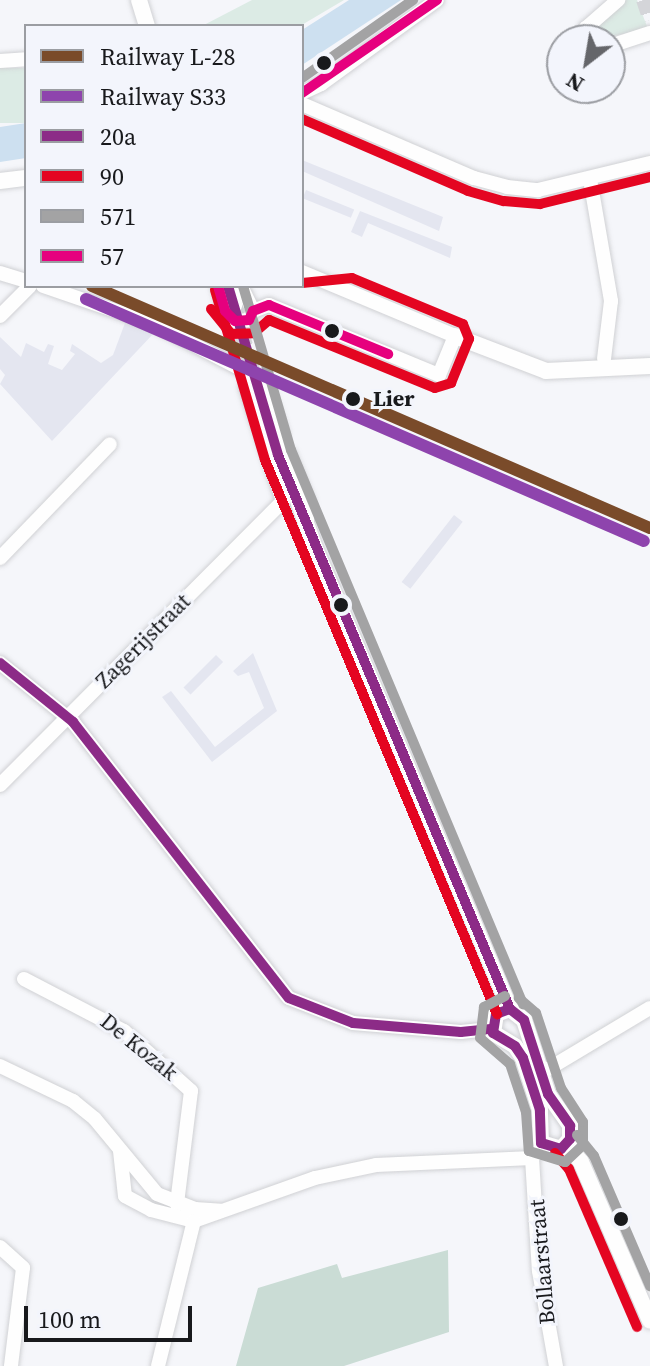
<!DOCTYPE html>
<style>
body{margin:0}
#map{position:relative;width:650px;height:1366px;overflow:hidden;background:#f5f6fa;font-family:"Source Serif 4",serif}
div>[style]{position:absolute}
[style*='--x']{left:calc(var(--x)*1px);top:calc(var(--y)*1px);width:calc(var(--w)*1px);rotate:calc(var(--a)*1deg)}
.built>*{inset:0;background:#e4e6f0;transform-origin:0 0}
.green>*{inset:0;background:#dcebe5;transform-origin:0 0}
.forest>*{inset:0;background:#cadcd5}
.water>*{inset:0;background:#cde0f0}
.minor-tunnel>*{height:14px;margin-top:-7px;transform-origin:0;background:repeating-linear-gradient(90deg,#d4d5d9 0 14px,transparent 0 21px)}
.tertiary-tunnel>*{height:16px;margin-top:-8px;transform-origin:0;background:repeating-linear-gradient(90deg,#d4d5d9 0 16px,transparent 0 24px)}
.roads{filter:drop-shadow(0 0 2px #d0d1d4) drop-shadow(0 0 2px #d0d1d4)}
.minor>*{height:14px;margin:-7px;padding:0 7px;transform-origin:7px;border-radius:7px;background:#fefefe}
.tertiary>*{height:16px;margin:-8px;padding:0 8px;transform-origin:8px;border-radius:8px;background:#fefefe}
.bus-1>*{height:10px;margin:-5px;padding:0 5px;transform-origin:5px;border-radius:5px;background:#8c2b87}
.bus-2>*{height:10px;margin:-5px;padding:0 5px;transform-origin:5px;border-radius:5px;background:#e40521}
.bus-3>*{height:10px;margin:-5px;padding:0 5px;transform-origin:5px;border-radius:5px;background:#a3a3a4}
.bus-4>*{height:10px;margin:-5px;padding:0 5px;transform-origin:5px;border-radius:5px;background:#e6007e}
.rail-1>*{height:12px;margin:-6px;padding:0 6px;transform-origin:6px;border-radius:6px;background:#7a4b2a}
.rail-2>*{height:12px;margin:-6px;padding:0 6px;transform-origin:6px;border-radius:6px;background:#8e44ad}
.dots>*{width:22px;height:22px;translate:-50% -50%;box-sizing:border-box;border:4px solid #f3f5fc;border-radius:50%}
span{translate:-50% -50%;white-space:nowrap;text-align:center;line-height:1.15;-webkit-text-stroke:6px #f3f5fc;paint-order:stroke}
.stop-label{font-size:22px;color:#18191c;font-weight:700}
.left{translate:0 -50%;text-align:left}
.street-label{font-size:22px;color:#18191c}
.legend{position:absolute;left:24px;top:24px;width:280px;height:264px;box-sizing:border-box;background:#f3f5fc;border:2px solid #9b9da2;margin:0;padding:10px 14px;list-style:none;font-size:24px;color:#18191c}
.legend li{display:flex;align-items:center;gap:16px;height:40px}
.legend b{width:40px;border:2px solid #9b9da2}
.north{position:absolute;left:546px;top:24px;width:80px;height:80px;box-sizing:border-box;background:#f3f5fc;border:2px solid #9b9da2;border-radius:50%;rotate:211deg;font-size:22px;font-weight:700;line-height:32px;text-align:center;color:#18191c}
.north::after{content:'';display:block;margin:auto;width:28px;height:36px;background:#65666a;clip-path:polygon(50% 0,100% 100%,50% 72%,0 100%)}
.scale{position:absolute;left:24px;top:1306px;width:168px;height:36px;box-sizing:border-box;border:4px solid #18191c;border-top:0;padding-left:10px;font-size:24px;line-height:28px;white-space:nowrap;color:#18191c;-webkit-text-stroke:6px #f3f5fc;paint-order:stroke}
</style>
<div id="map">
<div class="built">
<div style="clip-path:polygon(302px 160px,443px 217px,439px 231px,302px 171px)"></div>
<div style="left:306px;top:190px;width:52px;height:9px;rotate:22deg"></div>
<div style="clip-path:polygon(360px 211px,452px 247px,450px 258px,368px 223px,362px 237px,351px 232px)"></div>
<div style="clip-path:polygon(125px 323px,154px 333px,52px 441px,0 384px,5px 375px,0 369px,0 337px,21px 357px,26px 343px,44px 352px,48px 344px,54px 346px,48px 364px,62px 370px,75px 354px,70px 351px,72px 344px,101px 363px,113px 355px)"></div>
<div style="left:454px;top:515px;width:11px;height:85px;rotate:38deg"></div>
<div style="clip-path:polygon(253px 653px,277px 711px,212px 762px,162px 697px,171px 691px,215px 747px,264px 708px,249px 672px,238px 676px,233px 671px)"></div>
<div style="left:216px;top:655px;width:10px;height:46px;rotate:45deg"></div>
</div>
<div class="green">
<div style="clip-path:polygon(252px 0,344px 0,300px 26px,202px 26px)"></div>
<div style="clip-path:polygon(624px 0,637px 0,648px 29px,593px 40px,590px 29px)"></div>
<div style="left:26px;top:68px;width:55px;height:26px;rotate:90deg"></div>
</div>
<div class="forest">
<div style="clip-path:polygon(448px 1250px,449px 1332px,344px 1366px,236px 1366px,258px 1288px,337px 1264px,342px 1278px)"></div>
</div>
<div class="water">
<div style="clip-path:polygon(349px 0,401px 0,302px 65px,302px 30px)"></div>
<div style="clip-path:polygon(26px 123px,26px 158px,0 162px,0 127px)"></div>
</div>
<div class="minor-tunnel">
<div style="--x:643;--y:0;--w:21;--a:71"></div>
</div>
<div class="tertiary-tunnel">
<div style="--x:234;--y:307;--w:81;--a:74.2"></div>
</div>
<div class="roads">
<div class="minor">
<div style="--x:590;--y:40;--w:13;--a:-108"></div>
<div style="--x:586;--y:28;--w:43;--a:-41.2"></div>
<div style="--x:610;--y:46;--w:42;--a:-18"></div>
<div style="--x:0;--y:61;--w:26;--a:-4"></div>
<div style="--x:302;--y:93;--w:21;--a:-25"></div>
<div style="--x:321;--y:84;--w:143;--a:-35.9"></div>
<div style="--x:302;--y:104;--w:187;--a:23.3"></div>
<div style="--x:474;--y:178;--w:34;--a:15"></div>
<div style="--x:507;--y:187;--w:31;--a:6"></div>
<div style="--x:538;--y:190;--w:115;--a:-13.6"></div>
<div style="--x:590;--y:179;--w:124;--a:80.2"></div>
<div style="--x:611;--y:301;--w:58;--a:96.9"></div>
<div style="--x:0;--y:273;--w:27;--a:17"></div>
<div style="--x:43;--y:286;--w:117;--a:18.9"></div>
<div style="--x:154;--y:324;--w:124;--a:27.4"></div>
<div style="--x:264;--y:381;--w:56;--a:71.2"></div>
<div style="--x:218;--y:286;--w:26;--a:74"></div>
<div style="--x:225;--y:311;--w:14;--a:45"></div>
<div style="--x:235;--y:321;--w:14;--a:-4"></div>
<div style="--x:249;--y:320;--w:10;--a:-66"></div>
<div style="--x:253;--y:311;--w:17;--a:-21"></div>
<div style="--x:269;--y:305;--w:184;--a:22.4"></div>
<div style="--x:439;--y:375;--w:42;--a:-67.7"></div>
<div style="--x:455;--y:336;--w:166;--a:-157.3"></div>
<div style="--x:241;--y:286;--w:28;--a:64"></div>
<div style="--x:0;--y:316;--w:42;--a:-45"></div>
<div style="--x:289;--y:454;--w:52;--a:68.4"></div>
<div style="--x:308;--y:502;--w:20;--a:93"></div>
<div style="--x:0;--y:558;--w:158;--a:-46"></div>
<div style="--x:0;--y:663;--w:94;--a:38.9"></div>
<div style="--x:73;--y:722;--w:350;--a:52"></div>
<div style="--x:289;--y:998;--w:69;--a:21.3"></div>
<div style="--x:353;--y:1023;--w:108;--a:4.8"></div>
<div style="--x:461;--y:1032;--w:30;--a:-6"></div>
<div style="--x:0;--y:785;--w:401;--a:-45.1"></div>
<div style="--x:283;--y:501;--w:120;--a:-108"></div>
<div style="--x:246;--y:387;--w:10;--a:-66"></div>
<div style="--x:24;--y:979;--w:113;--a:27.5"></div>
<div style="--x:124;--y:1031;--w:90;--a:41.8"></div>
<div style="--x:191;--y:1091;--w:114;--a:97.1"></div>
<div style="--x:0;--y:1066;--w:81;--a:25.6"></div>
<div style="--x:73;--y:1101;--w:28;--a:39"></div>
<div style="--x:95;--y:1119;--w:97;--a:50.4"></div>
<div style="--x:157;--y:1194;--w:41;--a:21.5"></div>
<div style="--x:195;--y:1209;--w:26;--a:4"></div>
<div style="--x:540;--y:1074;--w:128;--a:-31"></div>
<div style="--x:120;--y:1151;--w:45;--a:83.7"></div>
<div style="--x:125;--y:1196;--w:30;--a:28"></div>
<div style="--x:151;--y:1210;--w:44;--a:14.3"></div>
<div style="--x:194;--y:1221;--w:128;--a:-19.6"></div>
<div style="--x:315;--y:1178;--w:62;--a:-12"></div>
<div style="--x:376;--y:1165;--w:156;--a:-2.6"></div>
<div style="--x:532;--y:1158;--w:17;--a:-50"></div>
<div style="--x:532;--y:1158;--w:113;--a:86.5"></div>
<div style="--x:539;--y:1271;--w:97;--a:79.9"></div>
<div style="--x:0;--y:1247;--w:31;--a:42"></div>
<div style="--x:23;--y:1268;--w:99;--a:97"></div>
<div style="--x:158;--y:1366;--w:149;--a:-76.1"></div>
</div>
<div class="tertiary">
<div style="--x:139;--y:0;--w:27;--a:73"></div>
<div style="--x:0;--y:181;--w:26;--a:-7"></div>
<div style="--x:228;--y:286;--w:20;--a:72"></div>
<div style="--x:455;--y:336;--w:97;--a:21"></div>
<div style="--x:546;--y:371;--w:104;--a:-2.8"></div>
<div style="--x:257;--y:386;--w:172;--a:70.3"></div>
<div style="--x:315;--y:548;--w:501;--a:67.07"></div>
<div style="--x:510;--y:1009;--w:18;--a:38"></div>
<div style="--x:524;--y:1020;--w:78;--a:72"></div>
<div style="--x:548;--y:1094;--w:39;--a:55"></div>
<div style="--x:570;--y:1126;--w:13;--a:90"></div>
<div style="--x:570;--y:1139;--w:13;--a:132"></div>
<div style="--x:561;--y:1149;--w:21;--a:-163"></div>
<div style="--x:541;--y:1143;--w:33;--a:-92"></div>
<div style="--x:540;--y:1110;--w:55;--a:-108.1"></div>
<div style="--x:523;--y:1058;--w:14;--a:-124"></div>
<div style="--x:515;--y:1046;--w:26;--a:-149"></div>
<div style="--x:493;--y:1033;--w:19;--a:-81"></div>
<div style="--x:496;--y:1014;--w:15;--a:-20"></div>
<div style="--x:566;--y:1144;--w:23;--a:50"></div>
<div style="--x:581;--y:1162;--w:173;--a:66.5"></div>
</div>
</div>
<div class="bus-1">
<div style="--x:228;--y:286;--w:176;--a:73.5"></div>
<div style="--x:278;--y:455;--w:601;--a:67.28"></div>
<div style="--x:0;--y:663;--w:94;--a:38.9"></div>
<div style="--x:73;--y:722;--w:350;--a:52"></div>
<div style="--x:289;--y:998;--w:69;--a:21.3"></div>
<div style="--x:353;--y:1023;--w:108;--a:4.8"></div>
<div style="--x:461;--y:1032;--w:30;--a:-6"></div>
<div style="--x:510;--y:1009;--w:18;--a:38"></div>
<div style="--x:524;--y:1020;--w:78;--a:72"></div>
<div style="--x:548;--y:1094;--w:39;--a:55"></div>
<div style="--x:570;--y:1126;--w:13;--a:90"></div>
<div style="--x:570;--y:1139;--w:13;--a:132"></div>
<div style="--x:561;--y:1149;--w:21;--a:-163"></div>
<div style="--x:541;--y:1143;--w:33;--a:-92"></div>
<div style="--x:540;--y:1110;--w:55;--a:-108.1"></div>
<div style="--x:523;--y:1058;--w:14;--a:-124"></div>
<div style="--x:515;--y:1046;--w:26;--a:-149"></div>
<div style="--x:493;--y:1033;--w:19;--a:-81"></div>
<div style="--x:496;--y:1014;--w:15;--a:-20"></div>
</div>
<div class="bus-2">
<div style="--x:302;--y:119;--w:181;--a:23.4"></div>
<div style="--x:468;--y:191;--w:37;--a:16"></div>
<div style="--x:504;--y:201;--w:36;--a:5"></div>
<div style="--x:540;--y:204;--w:113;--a:-13.8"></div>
<div style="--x:215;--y:290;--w:177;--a:73.6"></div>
<div style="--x:265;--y:460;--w:601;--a:67.28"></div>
<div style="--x:211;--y:309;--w:32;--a:51"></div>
<div style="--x:231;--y:334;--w:23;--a:-2"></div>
<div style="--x:254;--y:333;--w:20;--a:-41"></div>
<div style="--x:269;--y:320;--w:179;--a:22.3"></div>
<div style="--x:435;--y:388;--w:17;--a:-17"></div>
<div style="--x:451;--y:383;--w:48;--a:-67.8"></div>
<div style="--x:469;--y:339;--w:16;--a:-112"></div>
<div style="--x:463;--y:324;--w:120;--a:-157.5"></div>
<div style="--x:352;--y:278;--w:50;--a:174.3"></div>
<div style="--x:555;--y:1153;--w:21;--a:49"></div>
<div style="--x:569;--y:1169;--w:172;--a:66.7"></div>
</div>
<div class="bus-3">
<div style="--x:302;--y:78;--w:136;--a:-35.1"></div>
<div style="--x:243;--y:286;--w:171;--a:73.7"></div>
<div style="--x:291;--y:450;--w:601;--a:67.28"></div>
<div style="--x:505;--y:996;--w:24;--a:152"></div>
<div style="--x:484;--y:1007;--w:31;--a:97"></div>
<div style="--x:480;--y:1038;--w:40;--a:41"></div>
<div style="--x:510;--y:1064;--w:51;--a:71.6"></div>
<div style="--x:526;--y:1112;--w:39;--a:86"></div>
<div style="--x:529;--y:1151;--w:38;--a:17"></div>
<div style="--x:565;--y:1162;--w:25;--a:-43"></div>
<div style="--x:583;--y:1145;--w:23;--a:-90"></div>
<div style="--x:583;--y:1122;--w:40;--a:-122.9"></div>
<div style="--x:561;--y:1088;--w:79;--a:-108.4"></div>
<div style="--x:536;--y:1013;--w:23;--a:-139"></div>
<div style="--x:577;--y:1135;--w:27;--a:51"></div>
<div style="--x:594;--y:1156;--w:142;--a:66.7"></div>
</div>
<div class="bus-4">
<div style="--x:302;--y:93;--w:164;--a:-34.6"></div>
<div style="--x:218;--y:286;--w:26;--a:74"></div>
<div style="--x:225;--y:311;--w:14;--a:45"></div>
<div style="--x:235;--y:321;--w:14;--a:-4"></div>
<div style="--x:249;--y:320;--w:10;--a:-66"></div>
<div style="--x:253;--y:311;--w:17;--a:-21"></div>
<div style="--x:269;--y:305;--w:129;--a:22.4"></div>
</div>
<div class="rail-1">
<div style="--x:92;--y:286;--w:608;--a:23.45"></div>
</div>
<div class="rail-2">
<div style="--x:86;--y:299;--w:608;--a:23.45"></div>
</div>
<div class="dots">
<div style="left:324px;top:63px;background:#18191c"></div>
<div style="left:332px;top:331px;background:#18191c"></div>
<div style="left:353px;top:399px;background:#18191c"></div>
<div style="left:341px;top:605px;background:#18191c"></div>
<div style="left:621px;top:1219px;background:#18191c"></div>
</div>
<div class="stop-label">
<span class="left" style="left:373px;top:399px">Lier</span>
</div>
<div class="street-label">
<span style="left:143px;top:641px;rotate:-45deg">Zagerijstraat</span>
<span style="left:139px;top:1047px;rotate:39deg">De Kozak</span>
<span style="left:542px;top:1262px;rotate:-95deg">Bollaarstraat</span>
</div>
<ul class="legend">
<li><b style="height:10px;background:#7a4b2a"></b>Railway L-28</li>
<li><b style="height:10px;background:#8e44ad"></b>Railway S33</li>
<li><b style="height:10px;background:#8c2b87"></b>20a</li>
<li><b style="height:10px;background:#e40521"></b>90</li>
<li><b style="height:10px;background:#a3a3a4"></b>571</li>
<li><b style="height:10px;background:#e6007e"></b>57</li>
</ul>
<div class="north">N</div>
<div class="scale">100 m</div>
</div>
